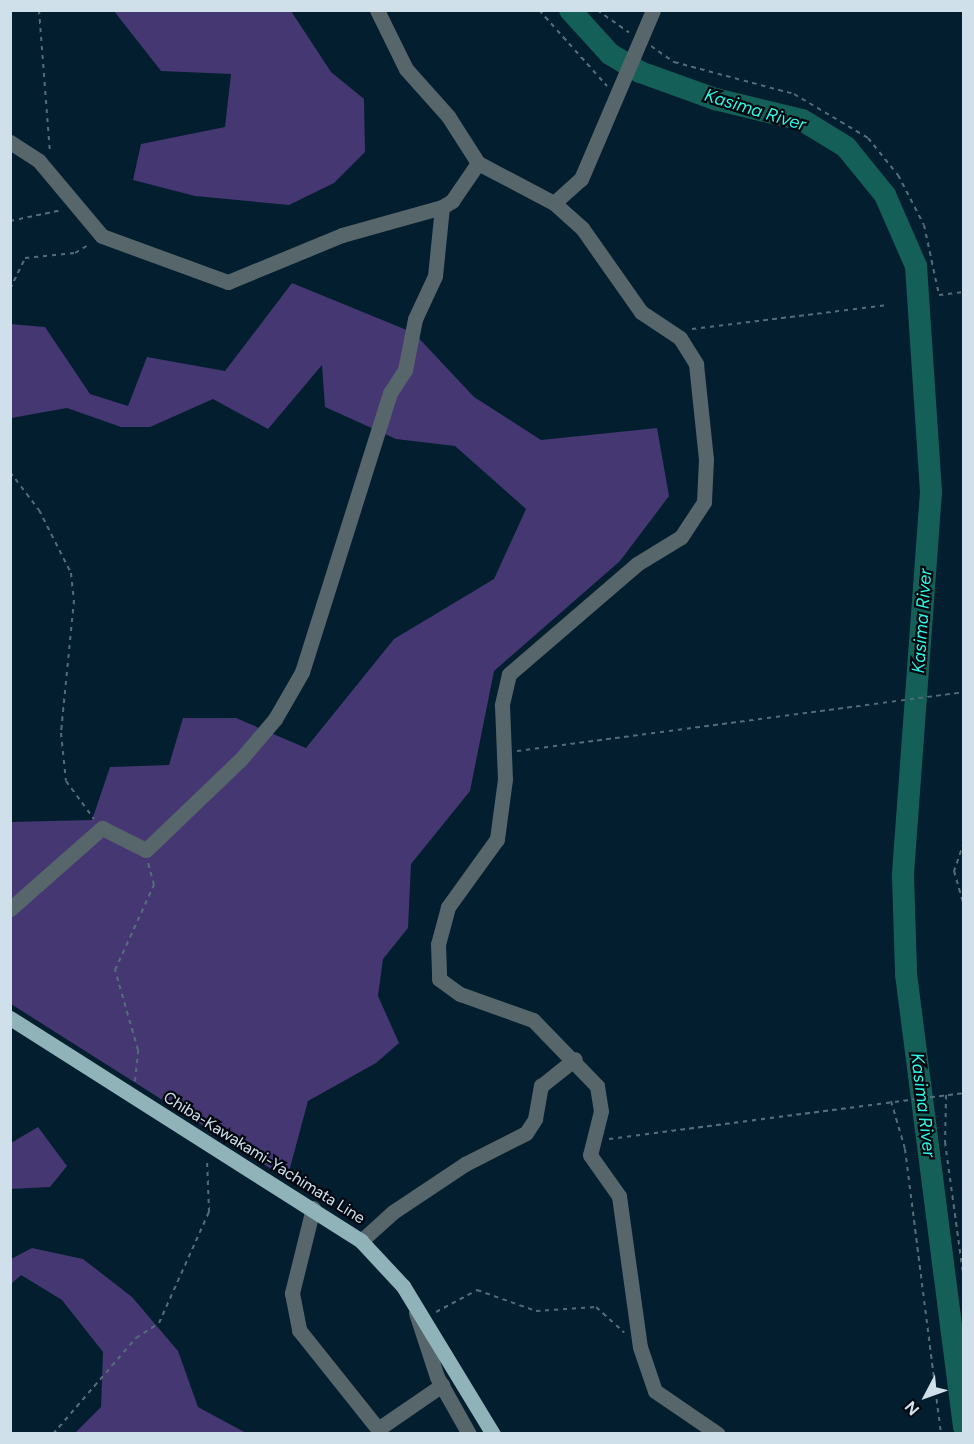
<!DOCTYPE html>
<style>
body{margin:0}
#map{position:relative;width:974px;height:1444px;overflow:hidden;background:#031e2e;font-family:Figtree,sans-serif}
div>[style]{position:absolute}
[style*='--x']{left:calc(var(--x)*1px);top:calc(var(--y)*1px);width:calc(var(--w)*1px);rotate:calc(var(--a)*1deg)}
.green>*{inset:0;background:#443772}
.river>*{height:22px;margin:-11px;padding:0 11px;transform-origin:11px;border-radius:11px;background:#146058}
.path>*{height:2px;margin-top:-1px;transform-origin:0;background:repeating-linear-gradient(90deg,#556c7a 0 4.5px,transparent 0 9px)}
.minor>*{height:15px;margin:-7.5px;padding:0 7.5px;transform-origin:7.5px;border-radius:7.5px;background:#56666a}
.major>*{height:15px;margin:-7.5px;padding:0 7.5px;transform-origin:7.5px;border-radius:7.5px;background:#90b3ba}
span{translate:-50% -50%;white-space:nowrap;text-align:center;line-height:1.15;-webkit-text-stroke:4.5px #01070e;paint-order:stroke}
.street-label{font-size:16px;color:#d0e0eb}
.water-label{font-size:18px;color:#2cf8e5;font-style:italic}
.frame{position:absolute;inset:0;border:12px solid #d0e0eb;pointer-events:none}
.north{position:absolute;left:896px;top:1366px;width:60px;height:60px;-webkit-text-stroke:4px #01070e;paint-order:stroke;rotate:229deg;font-size:16px;font-weight:700;line-height:24px;text-align:center;color:#d0e0eb}
.north::after{content:'';display:block;margin:auto;width:21px;height:27px;background:#d0e0eb;clip-path:polygon(50% 0,100% 100%,50% 72%,0 100%)}
</style>
<div id="map">
<div class="green">
<div style="clip-path:polygon(114px 11px,291px 11px,331px 72px,364px 99px,365px 152px,334px 183px,289px 205px,195px 196px,133px 180px,141px 144px,225px 127px,231px 74px,161px 71px)"></div>
<div style="clip-path:polygon(292px 283px,414px 333px,474px 397px,541px 440px,657px 428px,669px 496px,620px 561px,494px 671px,470px 791px,411px 864px,408px 928px,383px 959px,378px 996px,399px 1043px,376px 1063px,308px 1101px,287px 1179px,11px 1004px,11px 822px,92px 820px,110px 767px,169px 765px,183px 718px,236px 718px,306px 748px,394px 639px,494px 579px,526px 509px,455px 446px,396px 439px,325px 407px,322px 365px,268px 429px,213px 399px,150px 427px,121px 427px,67px 408px,11px 418px,10px 324px,45px 327px,90px 394px,128px 406px,147px 357px,225px 371px)"></div>
<div style="clip-path:polygon(38px 1127px,67px 1166px,50px 1187px,11px 1189px,11px 1143px)"></div>
<div style="clip-path:polygon(32px 1248px,83px 1259px,132px 1297px,178px 1351px,198px 1407px,246px 1433px,75px 1433px,101px 1407px,103px 1352px,62px 1300px,21px 1275px,11px 1284px,11px 1259px)"></div>
</div>
<div class="river">
<div style="--x:570;--y:10;--w:59;--a:47.7"></div>
<div style="--x:610;--y:54;--w:35;--a:31"></div>
<div style="--x:640;--y:72;--w:80;--a:19.8"></div>
<div style="--x:715;--y:99;--w:89;--a:13.6"></div>
<div style="--x:802;--y:120;--w:52;--a:31.5"></div>
<div style="--x:846;--y:147;--w:62;--a:50.9"></div>
<div style="--x:885;--y:195;--w:77;--a:66.4"></div>
<div style="--x:916;--y:266;--w:226;--a:86.2"></div>
<div style="--x:931;--y:492;--w:385;--a:94.2"></div>
<div style="--x:903;--y:876;--w:98;--a:88.2"></div>
<div style="--x:906;--y:974;--w:456;--a:82.7"></div>
</div>
<div class="path">
<div style="--x:39;--y:10;--w:143;--a:85.6"></div>
<div style="--x:539;--y:10;--w:102;--a:48.2"></div>
<div style="--x:597;--y:10;--w:39;--a:35"></div>
<div style="--x:651;--y:46;--w:28;--a:35"></div>
<div style="--x:674;--y:62;--w:124;--a:14.9"></div>
<div style="--x:794;--y:94;--w:86;--a:30.7"></div>
<div style="--x:868;--y:138;--w:48;--a:51"></div>
<div style="--x:898;--y:175;--w:56;--a:62.5"></div>
<div style="--x:924;--y:225;--w:72;--a:77.9"></div>
<div style="--x:939;--y:295;--w:25;--a:-7"></div>
<div style="--x:10;--y:221;--w:53;--a:-11.9"></div>
<div style="--x:10;--y:289;--w:34;--a:-64"></div>
<div style="--x:25;--y:258;--w:50;--a:-5.7"></div>
<div style="--x:75;--y:253;--w:17;--a:-31"></div>
<div style="--x:692;--y:329;--w:197;--a:-7"></div>
<div style="--x:10;--y:472;--w:48;--a:52.7"></div>
<div style="--x:39;--y:510;--w:71;--a:63.1"></div>
<div style="--x:71;--y:573;--w:27;--a:84"></div>
<div style="--x:74;--y:600;--w:134;--a:95.6"></div>
<div style="--x:61;--y:733;--w:48;--a:84.1"></div>
<div style="--x:66;--y:781;--w:47;--a:53.6"></div>
<div style="--x:517;--y:751;--w:451;--a:-7.5"></div>
<div style="--x:964;--y:842;--w:31;--a:109"></div>
<div style="--x:954;--y:871;--w:37;--a:74"></div>
<div style="--x:135;--y:1081;--w:31;--a:-84"></div>
<div style="--x:138;--y:1050;--w:83;--a:-106"></div>
<div style="--x:115;--y:970;--w:94;--a:-65.4"></div>
<div style="--x:154;--y:885;--w:24;--a:-105"></div>
<div style="--x:946;--y:1095;--w:47;--a:91.2"></div>
<div style="--x:945;--y:1142;--w:139;--a:82.2"></div>
<div style="--x:891;--y:1101;--w:50;--a:73.7"></div>
<div style="--x:905;--y:1149;--w:287;--a:82.8"></div>
<div style="--x:609;--y:1139;--w:358;--a:-7.4"></div>
<div style="--x:436;--y:1312;--w:47;--a:-28.2"></div>
<div style="--x:477;--y:1290;--w:63;--a:19.6"></div>
<div style="--x:536;--y:1311;--w:60;--a:-3.8"></div>
<div style="--x:596;--y:1307;--w:38;--a:42"></div>
<div style="--x:53;--y:1434;--w:127;--a:-49.2"></div>
<div style="--x:136;--y:1338;--w:27;--a:-33"></div>
<div style="--x:159;--y:1323;--w:122;--a:-65.8"></div>
<div style="--x:209;--y:1212;--w:53;--a:-92.2"></div>
</div>
<div class="minor">
<div style="--x:377;--y:10;--w:66;--a:63.8"></div>
<div style="--x:406;--y:69;--w:63;--a:48.2"></div>
<div style="--x:448;--y:116;--w:56;--a:57.4"></div>
<div style="--x:478;--y:163;--w:86;--a:27.8"></div>
<div style="--x:554;--y:203;--w:38;--a:42"></div>
<div style="--x:582;--y:228;--w:103;--a:54.9"></div>
<div style="--x:641;--y:312;--w:47;--a:33.7"></div>
<div style="--x:680;--y:338;--w:31;--a:58"></div>
<div style="--x:696;--y:364;--w:96;--a:84"></div>
<div style="--x:706;--y:459;--w:43;--a:92.7"></div>
<div style="--x:704;--y:502;--w:42;--a:123.3"></div>
<div style="--x:681;--y:537;--w:52;--a:148.5"></div>
<div style="--x:637;--y:564;--w:169;--a:139.3"></div>
<div style="--x:509;--y:674;--w:32;--a:103"></div>
<div style="--x:502;--y:705;--w:74;--a:87.7"></div>
<div style="--x:505;--y:779;--w:61;--a:97.6"></div>
<div style="--x:497;--y:839;--w:84;--a:125.8"></div>
<div style="--x:448;--y:907;--w:38;--a:105"></div>
<div style="--x:438;--y:944;--w:35;--a:88"></div>
<div style="--x:439;--y:979;--w:26;--a:36"></div>
<div style="--x:460;--y:994;--w:77;--a:19.6"></div>
<div style="--x:533;--y:1020;--w:92;--a:45.9"></div>
<div style="--x:597;--y:1086;--w:25;--a:81"></div>
<div style="--x:601;--y:1111;--w:45;--a:104"></div>
<div style="--x:590;--y:1155;--w:50;--a:54.7"></div>
<div style="--x:619;--y:1196;--w:152;--a:82.1"></div>
<div style="--x:640;--y:1347;--w:46;--a:71.2"></div>
<div style="--x:655;--y:1391;--w:76;--a:34.3"></div>
<div style="--x:10;--y:142;--w:35;--a:33"></div>
<div style="--x:39;--y:161;--w:98;--a:50"></div>
<div style="--x:102;--y:236;--w:134;--a:20.1"></div>
<div style="--x:228;--y:282;--w:123;--a:-22.4"></div>
<div style="--x:342;--y:235;--w:104;--a:-15.6"></div>
<div style="--x:442;--y:207;--w:12;--a:-31"></div>
<div style="--x:452;--y:201;--w:46;--a:-55.6"></div>
<div style="--x:554;--y:203;--w:36;--a:-42"></div>
<div style="--x:581;--y:179;--w:184;--a:-66.9"></div>
<div style="--x:10;--y:909;--w:123;--a:-41.4"></div>
<div style="--x:102;--y:828;--w:49;--a:26.6"></div>
<div style="--x:146;--y:850;--w:130;--a:-43.8"></div>
<div style="--x:240;--y:760;--w:54;--a:-49.5"></div>
<div style="--x:275;--y:719;--w:54;--a:-60.1"></div>
<div style="--x:302;--y:672;--w:293;--a:-72.5"></div>
<div style="--x:390;--y:393;--w:27;--a:-57"></div>
<div style="--x:405;--y:370;--w:52;--a:-78.9"></div>
<div style="--x:415;--y:319;--w:47;--a:-65.1"></div>
<div style="--x:435;--y:276;--w:69;--a:-84.2"></div>
<div style="--x:313;--y:1208;--w:88;--a:103.9"></div>
<div style="--x:292;--y:1293;--w:38;--a:79"></div>
<div style="--x:299;--y:1330;--w:127;--a:51.4"></div>
<div style="--x:378;--y:1429;--w:78;--a:-34.5"></div>
<div style="--x:361;--y:1241;--w:43;--a:-42.2"></div>
<div style="--x:393;--y:1212;--w:87;--a:-33.7"></div>
<div style="--x:465;--y:1164;--w:68;--a:-26.9"></div>
<div style="--x:526;--y:1133;--w:17;--a:-57"></div>
<div style="--x:535;--y:1119;--w:34;--a:-80"></div>
<div style="--x:541;--y:1086;--w:43;--a:-38.5"></div>
<div style="--x:416;--y:1313;--w:67;--a:71.8"></div>
<div style="--x:437;--y:1377;--w:65;--a:60.7"></div>
</div>
<div class="major">
<div style="--x:10;--y:1018;--w:416;--a:32.4"></div>
<div style="--x:361;--y:1241;--w:62;--a:47"></div>
<div style="--x:403;--y:1286;--w:173;--a:58.7"></div>
</div>
<div class="street-label">
<span style="left:264px;top:1158px;rotate:32deg">Chiba-Kawakami-Yachimata Line</span>
</div>
<div class="water-label">
<span style="left:755px;top:110px;rotate:17deg">Kasima River</span>
<span style="left:922px;top:621px;rotate:-86deg">Kasima River</span>
<span style="left:923px;top:1105px;rotate:83deg">Kasima River</span>
</div>
<div class="frame"></div>
<div class="north">N</div>
</div>
